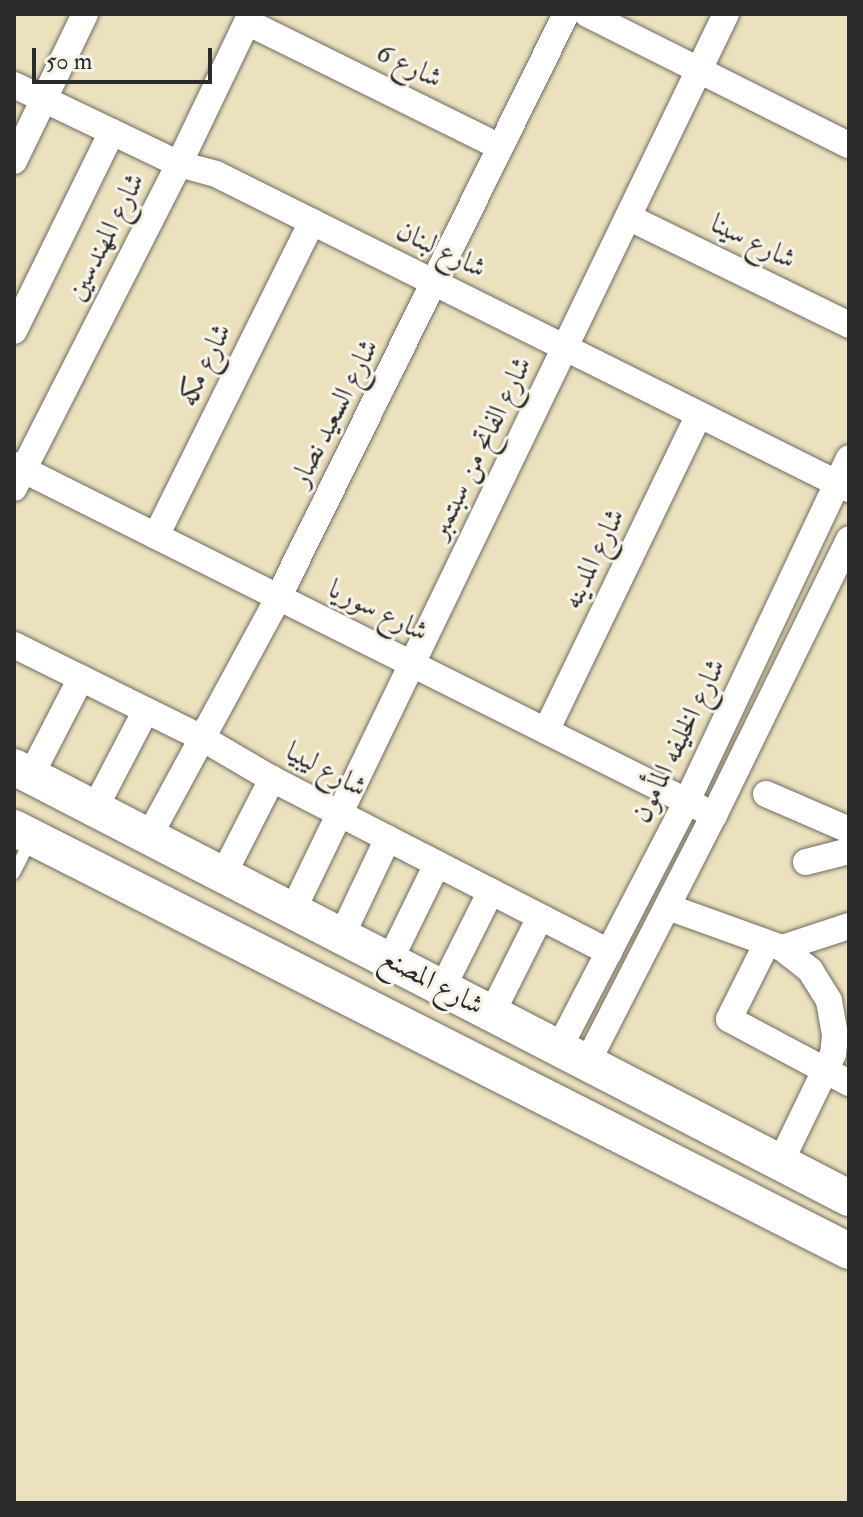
<!DOCTYPE html>
<meta charset="utf-8">
<style>
body{margin:0}
#map{position:relative;width:863px;height:1517px;overflow:hidden;background:#ece1bf;font-family:"IM FELL Double Pica",Amiri,serif}
div>[style]{position:absolute}
[style*='--x']{left:calc(var(--x)*1px);top:calc(var(--y)*1px);width:calc(var(--w)*1px);rotate:calc(var(--a)*1deg)}
.roads{filter:drop-shadow(0 0 2px #6f6b5f) drop-shadow(0 0 2px #6f6b5f)}
.service>*{height:12px;margin:-6px;padding:0 6px;transform-origin:6px;border-radius:6px;background:#fff}
.minor>*{height:26px;margin:-13px;padding:0 13px;transform-origin:13px;border-radius:13px;background:#fff}
.secondary>*{height:36px;margin:-18px;padding:0 18px;transform-origin:18px;border-radius:18px;background:#fff}
span{translate:-50% -50%;white-space:nowrap;text-align:center;line-height:1.15;-webkit-text-stroke:6px #f7f3e8;paint-order:stroke}
.street-label{font-size:28px;color:#2b2b2b}
.frame{position:absolute;inset:0;border:16px solid #2b2b2b;pointer-events:none}
.scale{position:absolute;left:32px;top:48px;width:180px;height:36px;box-sizing:border-box;border:4px solid #2b2b2b;border-top:0;padding-left:10px;font-size:24px;line-height:28px;white-space:nowrap;color:#2b2b2b;-webkit-text-stroke:6px #f7f3e8;paint-order:stroke}
</style>
<div id="map">
<div class="roads">
<div class="service">
<div style="--x:14;--y:873;--w:37;--a:-63"></div>
</div>
<div class="minor">
<div style="--x:587;--y:14;--w:293;--a:26.6"></div>
<div style="--x:247;--y:22;--w:282;--a:26.3"></div>
<div style="--x:14;--y:85;--w:183;--a:25.6"></div>
<div style="--x:179;--y:164;--w:38;--a:15"></div>
<div style="--x:216;--y:174;--w:707;--a:26.46"></div>
<div style="--x:14;--y:161;--w:163;--a:-64.2"></div>
<div style="--x:628;--y:217;--w:246;--a:26"></div>
<div style="--x:14;--y:331;--w:222;--a:-63.8"></div>
<div style="--x:14;--y:465;--w:783;--a:26.57"></div>
<div style="--x:14;--y:488;--w:364;--a:-63"></div>
<div style="--x:179;--y:164;--w:166;--a:-64.4"></div>
<div style="--x:156;--y:536;--w:351;--a:-63.6"></div>
<div style="--x:14;--y:645;--w:210;--a:26.3"></div>
<div style="--x:202;--y:738;--w:81;--a:30.4"></div>
<div style="--x:272;--y:779;--w:379;--a:27.2"></div>
<div style="--x:546;--y:731;--w:351;--a:-64.2"></div>
<div style="--x:31;--y:775;--w:109;--a:-62.7"></div>
<div style="--x:766;--y:794;--w:90;--a:23.4"></div>
<div style="--x:95;--y:808;--w:110;--a:-62.5"></div>
<div style="--x:149;--y:836;--w:271;--a:-61.5"></div>
<div style="--x:278;--y:598;--w:651;--a:-63.75"></div>
<div style="--x:806;--y:862;--w:44;--a:-14.3"></div>
<div style="--x:224;--y:873;--w:106;--a:-62.9"></div>
<div style="--x:668;--y:907;--w:121;--a:19.8"></div>
<div style="--x:782;--y:948;--w:36;--a:38"></div>
<div style="--x:810;--y:970;--w:36;--a:58"></div>
<div style="--x:829;--y:1001;--w:36;--a:80"></div>
<div style="--x:835;--y:1036;--w:18;--a:96"></div>
<div style="--x:833;--y:1054;--w:121;--a:115.9"></div>
<div style="--x:293;--y:910;--w:995;--a:-64.21"></div>
<div style="--x:342;--y:935;--w:107;--a:-64.6"></div>
<div style="--x:767;--y:943;--w:85;--a:116.6"></div>
<div style="--x:729;--y:1019;--w:136;--a:28.1"></div>
<div style="--x:782;--y:948;--w:71;--a:-18.2"></div>
<div style="--x:390;--y:960;--w:107;--a:-63.9"></div>
<div style="--x:443;--y:987;--w:107;--a:-63.4"></div>
<div style="--x:492;--y:1013;--w:107;--a:-63.4"></div>
<div style="--x:559;--y:1048;--w:278;--a:-62.6"></div>
<div style="--x:687;--y:801;--w:379;--a:-64.7"></div>
<div style="--x:587;--y:1063;--w:279;--a:-62.9"></div>
<div style="--x:714;--y:815;--w:307;--a:-63.9"></div>
</div>
<div class="secondary">
<div style="--x:14;--y:767;--w:940;--a:27.3"></div>
<div style="--x:14;--y:828;--w:936;--a:26.87"></div>
</div>
</div>
<div class="street-label">
<span style="left:409px;top:66px;rotate:26deg">شارع 6</span>
<span style="left:106px;top:237px;rotate:-63deg">شارع المهندسين</span>
<span style="left:753px;top:242px;rotate:26deg">شارع سينا</span>
<span style="left:441px;top:250px;rotate:26deg">شارع لبنان</span>
<span style="left:205px;top:365px;rotate:-64deg">شارع مكه</span>
<span style="left:335px;top:413px;rotate:-63deg">شارع السعيد نصار</span>
<span style="left:481px;top:448px;rotate:-64deg">شارع الفاتح من سبتمبر</span>
<span style="left:594px;top:559px;rotate:-64deg">شارع المدينه</span>
<span style="left:378px;top:611px;rotate:26deg">شارع سوريا</span>
<span style="left:679px;top:741px;rotate:-64deg">شارع الخليفه المأمون</span>
<span style="left:326px;top:770px;rotate:28deg">شارع ليبيا</span>
<span style="left:432px;top:982px;rotate:28deg">شارع المصنع</span>
</div>
<div class="frame"></div>
<div class="scale">50 m</div>
</div>
